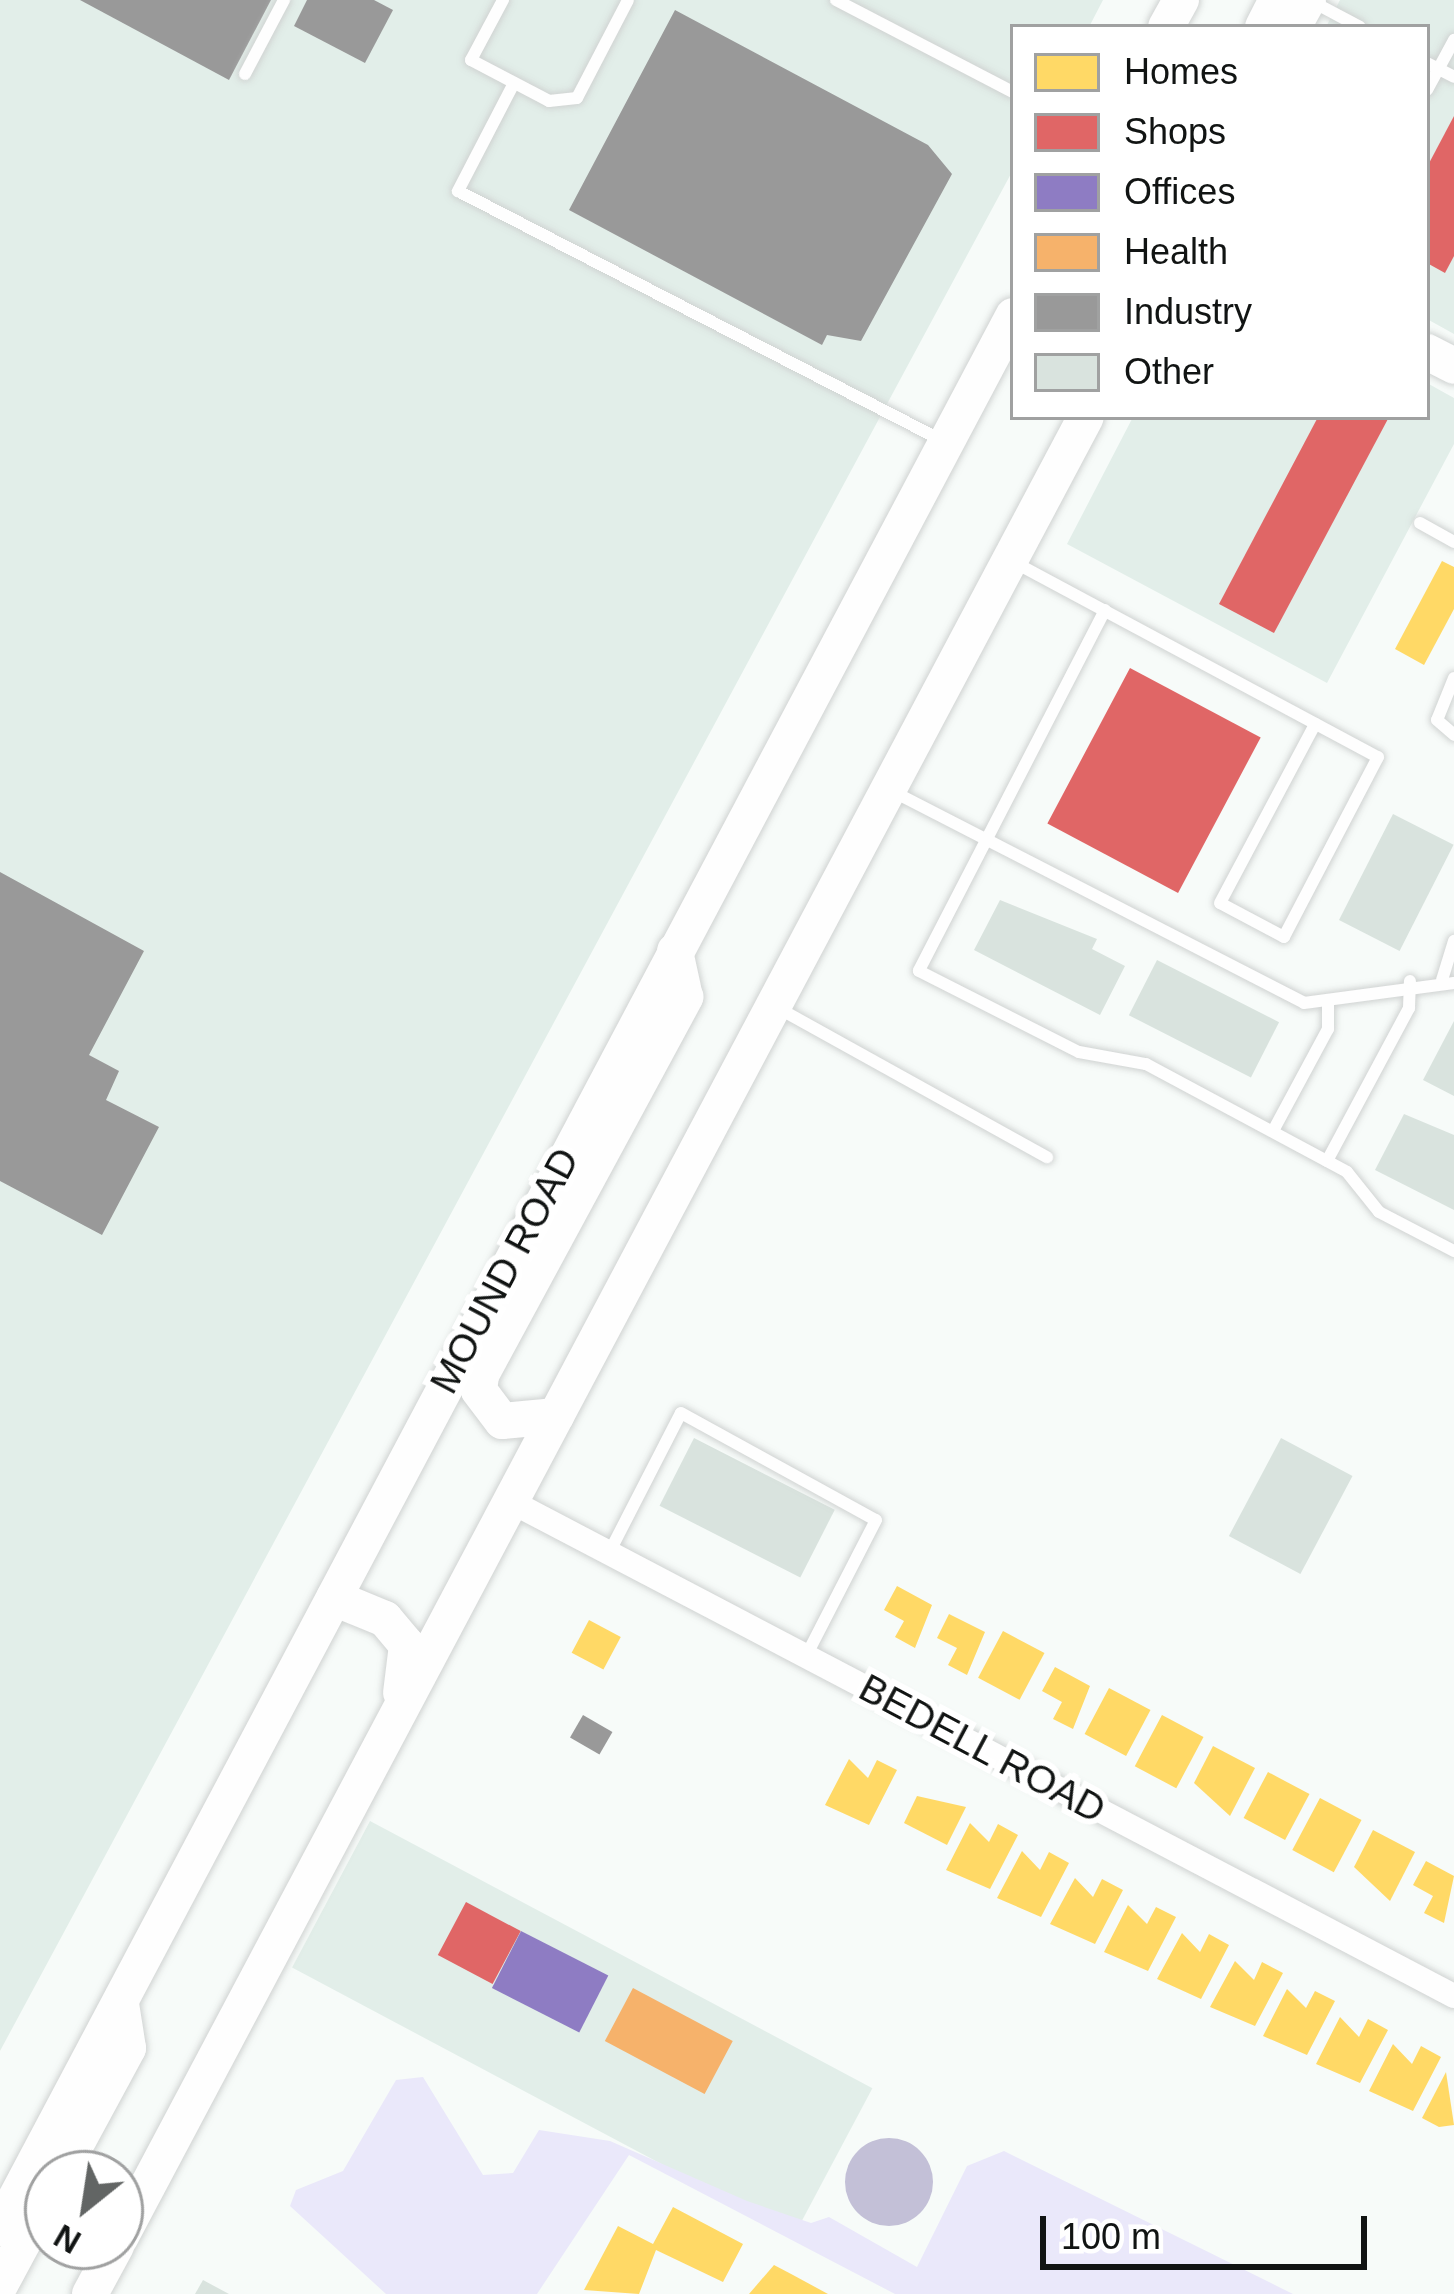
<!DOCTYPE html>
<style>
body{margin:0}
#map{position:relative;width:1454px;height:2294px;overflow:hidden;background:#f7fbf9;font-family:Arial,sans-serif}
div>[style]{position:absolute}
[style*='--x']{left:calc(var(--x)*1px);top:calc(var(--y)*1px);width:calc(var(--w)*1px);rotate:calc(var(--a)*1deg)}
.built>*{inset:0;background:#e2eee9;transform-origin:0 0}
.green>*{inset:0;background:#eae8fa}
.water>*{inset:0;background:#c3c0d7}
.round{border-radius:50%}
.homes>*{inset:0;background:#ffd966;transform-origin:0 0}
.shops>*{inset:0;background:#e06666;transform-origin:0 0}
.offices>*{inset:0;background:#8e7cc3;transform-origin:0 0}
.health>*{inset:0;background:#f6b26b;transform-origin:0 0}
.industry>*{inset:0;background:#999;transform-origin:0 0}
.building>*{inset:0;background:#d9e3de;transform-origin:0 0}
.roads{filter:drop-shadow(0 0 3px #d0d3d2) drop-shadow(0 0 3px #d0d3d2)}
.lane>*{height:12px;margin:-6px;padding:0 6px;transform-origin:6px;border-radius:6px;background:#fefefe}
.street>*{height:24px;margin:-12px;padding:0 12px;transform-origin:12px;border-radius:12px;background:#fefefe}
.secondary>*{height:36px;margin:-18px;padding:0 18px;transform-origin:18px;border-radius:18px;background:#fefefe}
span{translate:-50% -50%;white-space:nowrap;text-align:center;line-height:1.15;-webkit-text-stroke:12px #fff;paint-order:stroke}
.street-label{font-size:39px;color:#111413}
.legend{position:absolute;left:1010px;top:24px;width:420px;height:396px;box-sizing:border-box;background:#fff;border:3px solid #a0a1a1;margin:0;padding:15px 21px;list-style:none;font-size:36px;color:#111413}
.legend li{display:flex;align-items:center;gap:24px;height:60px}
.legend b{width:60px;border:3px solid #a0a1a1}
.north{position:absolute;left:24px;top:2150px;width:120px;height:120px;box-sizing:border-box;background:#fff;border:3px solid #a0a1a1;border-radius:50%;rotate:210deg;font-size:33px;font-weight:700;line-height:48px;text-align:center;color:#111413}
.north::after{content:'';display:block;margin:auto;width:42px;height:54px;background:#626564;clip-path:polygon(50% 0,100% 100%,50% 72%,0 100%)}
.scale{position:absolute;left:1040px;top:2216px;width:327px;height:54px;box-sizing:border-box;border:6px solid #111413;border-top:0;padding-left:15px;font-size:36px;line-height:42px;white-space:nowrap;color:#111413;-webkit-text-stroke:9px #fff;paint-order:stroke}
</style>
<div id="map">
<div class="built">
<div style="clip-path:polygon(0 0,1103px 0,1089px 27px,1013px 27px,1013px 170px,0 2051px)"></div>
<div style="clip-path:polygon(1340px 0,1454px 0,1454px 334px,1427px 319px,1427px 27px,1326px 27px)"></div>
<div style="clip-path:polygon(1427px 383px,1454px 398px,1454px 444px,1327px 683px,1067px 544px,1133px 417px,1427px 417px)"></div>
<div style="left:370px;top:1821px;width:569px;height:166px;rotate:28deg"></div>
</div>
<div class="green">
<div style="clip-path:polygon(423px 2077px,483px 2175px,513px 2173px,539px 2130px,610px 2141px,747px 2201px,811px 2223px,829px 2217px,917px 2267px,967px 2166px,1004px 2151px,1293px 2294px,895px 2294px,629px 2155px,537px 2294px,386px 2294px,290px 2206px,296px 2190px,343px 2171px,396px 2080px)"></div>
</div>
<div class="water">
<div class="round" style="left:845px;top:2138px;width:88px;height:88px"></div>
</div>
<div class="homes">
<div style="clip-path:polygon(1442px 561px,1454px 567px,1454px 609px,1424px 665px,1395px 649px)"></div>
<div style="clip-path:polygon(897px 1586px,932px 1605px,915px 1648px,895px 1637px,904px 1621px,884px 1610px)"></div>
<div style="clip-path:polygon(949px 1614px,985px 1632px,967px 1675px,948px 1665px,957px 1648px,937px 1638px)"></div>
<div style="left:589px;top:1620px;width:36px;height:37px;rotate:28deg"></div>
<div style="left:1003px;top:1631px;width:47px;height:53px;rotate:28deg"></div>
<div style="clip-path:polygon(1055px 1667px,1090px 1686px,1073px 1729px,1053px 1719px,1062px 1702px,1042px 1691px)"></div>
<div style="left:1109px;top:1688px;width:47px;height:52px;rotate:28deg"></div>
<div style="left:1162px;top:1715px;width:47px;height:58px;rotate:28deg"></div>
<div style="clip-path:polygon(1213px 1746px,1255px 1768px,1230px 1816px,1194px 1783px)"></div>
<div style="clip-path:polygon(849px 1759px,868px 1778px,877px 1760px,897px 1770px,869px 1825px,825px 1805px)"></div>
<div style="left:1268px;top:1772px;width:47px;height:52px;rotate:28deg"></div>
<div style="clip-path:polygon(917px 1796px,966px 1807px,947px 1845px,904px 1823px)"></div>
<div style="left:1320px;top:1798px;width:47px;height:59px;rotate:28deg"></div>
<div style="clip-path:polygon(970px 1823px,989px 1842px,998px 1824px,1018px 1835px,990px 1889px,946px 1870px)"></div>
<div style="clip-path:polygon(1373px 1830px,1415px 1852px,1390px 1901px,1354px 1867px)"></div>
<div style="clip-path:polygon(1022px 1851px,1040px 1870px,1049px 1852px,1069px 1863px,1041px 1917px,997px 1898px)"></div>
<div style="clip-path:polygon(1426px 1861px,1454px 1876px,1444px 1923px,1424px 1913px,1433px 1896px,1413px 1885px)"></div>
<div style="clip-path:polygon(1075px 1878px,1093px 1897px,1102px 1879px,1123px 1890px,1095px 1944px,1050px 1924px)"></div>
<div style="clip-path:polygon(1128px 1905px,1147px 1924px,1156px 1907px,1176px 1917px,1148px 1971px,1104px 1952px)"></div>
<div style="clip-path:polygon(1182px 1933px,1200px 1952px,1209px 1934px,1229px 1945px,1201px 1999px,1157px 1979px)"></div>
<div style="clip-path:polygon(1235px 1961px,1254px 1980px,1262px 1962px,1283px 1973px,1255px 2026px,1210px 2007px)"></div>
<div style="clip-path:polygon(1287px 1989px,1306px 2008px,1315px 1991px,1335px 2001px,1307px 2055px,1263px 2036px)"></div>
<div style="clip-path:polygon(1340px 2017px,1359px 2037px,1368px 2019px,1388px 2030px,1360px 2083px,1316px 2064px)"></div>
<div style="clip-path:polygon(1393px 2044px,1412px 2064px,1421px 2046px,1441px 2057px,1413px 2111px,1369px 2091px)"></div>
<div style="clip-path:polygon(1446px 2072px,1454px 2125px,1439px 2127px,1422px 2118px)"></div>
<div style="clip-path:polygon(673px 2207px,743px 2244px,723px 2282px,656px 2250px,639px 2294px,584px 2290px,618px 2226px,653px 2244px)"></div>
<div style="clip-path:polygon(774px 2265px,793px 2275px,828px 2294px,749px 2294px)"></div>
</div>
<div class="shops">
<div style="clip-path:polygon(1454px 116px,1454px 256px,1445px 273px,1427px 263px,1427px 167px)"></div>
<div style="clip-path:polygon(1318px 417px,1389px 417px,1274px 633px,1219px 604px)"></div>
<div style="left:1130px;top:668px;width:148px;height:176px;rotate:28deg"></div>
<div style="left:466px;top:1902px;width:62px;height:60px;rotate:28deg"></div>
</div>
<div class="offices">
<div style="left:521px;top:1931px;width:98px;height:64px;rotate:27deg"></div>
</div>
<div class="health">
<div style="left:633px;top:1988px;width:113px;height:60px;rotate:28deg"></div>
</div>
<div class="industry">
<div style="clip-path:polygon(80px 0,271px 0,229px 80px)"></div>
<div style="clip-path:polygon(307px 0,374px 0,393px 10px,365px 63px,294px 26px)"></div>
<div style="clip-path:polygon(675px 10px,928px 145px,952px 174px,861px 341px,827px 335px,822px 345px,569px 210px)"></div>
<div style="clip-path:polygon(0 872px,144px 951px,89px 1055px,119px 1071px,106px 1100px,159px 1127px,102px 1235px,0 1181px)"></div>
<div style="left:583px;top:1715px;width:34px;height:26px;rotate:30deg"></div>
</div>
<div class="building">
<div style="left:1393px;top:814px;width:68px;height:119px;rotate:27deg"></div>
<div style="clip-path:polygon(1000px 900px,1097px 939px,1092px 949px,1125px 966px,1100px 1015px,974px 950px)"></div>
<div style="left:1157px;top:960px;width:137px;height:62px;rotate:27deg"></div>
<div style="clip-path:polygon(1454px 1021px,1454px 1096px,1423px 1080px)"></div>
<div style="clip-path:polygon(1404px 1114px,1454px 1135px,1454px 1210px,1375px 1170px)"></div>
<div style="left:694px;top:1438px;width:158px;height:76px;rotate:27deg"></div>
<div style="left:1281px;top:1438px;width:81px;height:111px;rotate:28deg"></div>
<div style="clip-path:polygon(203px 2280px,229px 2294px,195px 2294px)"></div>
</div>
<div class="roads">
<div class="lane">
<div style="--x:503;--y:0;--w:68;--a:118.1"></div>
<div style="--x:471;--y:60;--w:88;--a:27.7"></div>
<div style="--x:549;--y:101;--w:28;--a:-6"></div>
<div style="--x:577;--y:98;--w:110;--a:-62.5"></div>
<div style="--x:836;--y:0;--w:199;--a:27.5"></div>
<div style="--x:1313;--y:2;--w:53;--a:28"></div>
<div style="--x:1427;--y:63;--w:30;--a:27"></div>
<div style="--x:245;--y:74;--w:84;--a:-62.2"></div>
<div style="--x:514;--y:83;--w:122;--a:117.4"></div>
<div style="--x:458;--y:191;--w:548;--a:27.27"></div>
<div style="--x:1427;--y:90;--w:57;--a:-61.6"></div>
<div style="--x:1420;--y:523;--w:39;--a:29"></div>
<div style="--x:1012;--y:561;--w:415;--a:28.2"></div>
<div style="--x:1378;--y:757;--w:203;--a:117.6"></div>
<div style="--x:1284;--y:937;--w:72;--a:-152"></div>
<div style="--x:1220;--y:903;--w:203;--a:-62"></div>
<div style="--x:1105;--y:610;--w:406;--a:117.3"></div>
<div style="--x:919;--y:971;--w:179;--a:26.9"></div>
<div style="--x:1079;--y:1052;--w:68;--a:10.2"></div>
<div style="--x:1146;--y:1064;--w:228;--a:28.2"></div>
<div style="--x:1347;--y:1172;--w:51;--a:51.3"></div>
<div style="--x:1379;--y:1212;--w:85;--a:27.5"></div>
<div style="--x:1454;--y:678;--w:45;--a:112"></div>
<div style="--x:1437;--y:720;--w:23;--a:41"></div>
<div style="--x:892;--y:791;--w:463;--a:27.2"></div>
<div style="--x:1304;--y:1003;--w:151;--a:-7.6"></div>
<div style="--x:1442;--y:980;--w:41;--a:-72.9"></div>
<div style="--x:776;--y:1007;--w:310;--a:29"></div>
<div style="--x:1273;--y:1131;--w:116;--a:-61.7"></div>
<div style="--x:1328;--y:1029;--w:26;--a:-90"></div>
<div style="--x:1327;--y:1161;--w:174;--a:-61.8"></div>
<div style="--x:1409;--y:1008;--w:27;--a:-88"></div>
<div style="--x:609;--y:1553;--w:157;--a:-62.8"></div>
<div style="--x:681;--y:1413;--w:222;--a:28.8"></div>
<div style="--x:876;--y:1520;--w:153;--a:117.2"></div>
</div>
<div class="street">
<div style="--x:510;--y:1501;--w:1066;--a:27.67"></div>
</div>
<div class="secondary">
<div style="--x:1166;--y:27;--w:31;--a:-61"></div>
<div style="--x:1263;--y:27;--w:30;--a:-63"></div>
<div style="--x:1293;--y:27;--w:31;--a:-61"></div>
<div style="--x:1427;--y:352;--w:30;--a:27"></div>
<div style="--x:556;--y:1416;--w:54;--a:174.7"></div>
<div style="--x:502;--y:1421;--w:39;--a:-127"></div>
<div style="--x:479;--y:1390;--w:15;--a:-82"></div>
<div style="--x:481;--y:1375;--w:430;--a:-61.6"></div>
<div style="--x:685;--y:997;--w:47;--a:-102.3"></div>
<div style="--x:334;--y:1598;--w:55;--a:22.4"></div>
<div style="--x:385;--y:1619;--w:34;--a:50"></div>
<div style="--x:407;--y:1645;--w:48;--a:97.1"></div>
<div style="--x:60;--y:2174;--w:143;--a:-61.6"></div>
<div style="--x:128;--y:2048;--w:45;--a:-99"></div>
<div style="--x:0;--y:2228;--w:2164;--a:-62.08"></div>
<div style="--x:120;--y:2238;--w:2061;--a:-62.06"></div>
<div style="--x:0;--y:2285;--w:101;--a:-61.7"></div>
<div style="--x:90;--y:2294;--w:55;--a:-61.6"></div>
</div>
</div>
<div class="street-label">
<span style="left:505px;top:1271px;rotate:-62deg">MOUND ROAD</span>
<span style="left:982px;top:1749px;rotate:28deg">BEDELL ROAD</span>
</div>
<ul class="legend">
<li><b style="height:33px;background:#ffd966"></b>Homes</li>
<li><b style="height:33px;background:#e06666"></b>Shops</li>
<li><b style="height:33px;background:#8e7cc3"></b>Offices</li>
<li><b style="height:33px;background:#f6b26b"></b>Health</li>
<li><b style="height:33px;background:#999"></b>Industry</li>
<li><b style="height:33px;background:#d9e3de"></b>Other</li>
</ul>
<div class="north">N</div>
<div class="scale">100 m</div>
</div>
